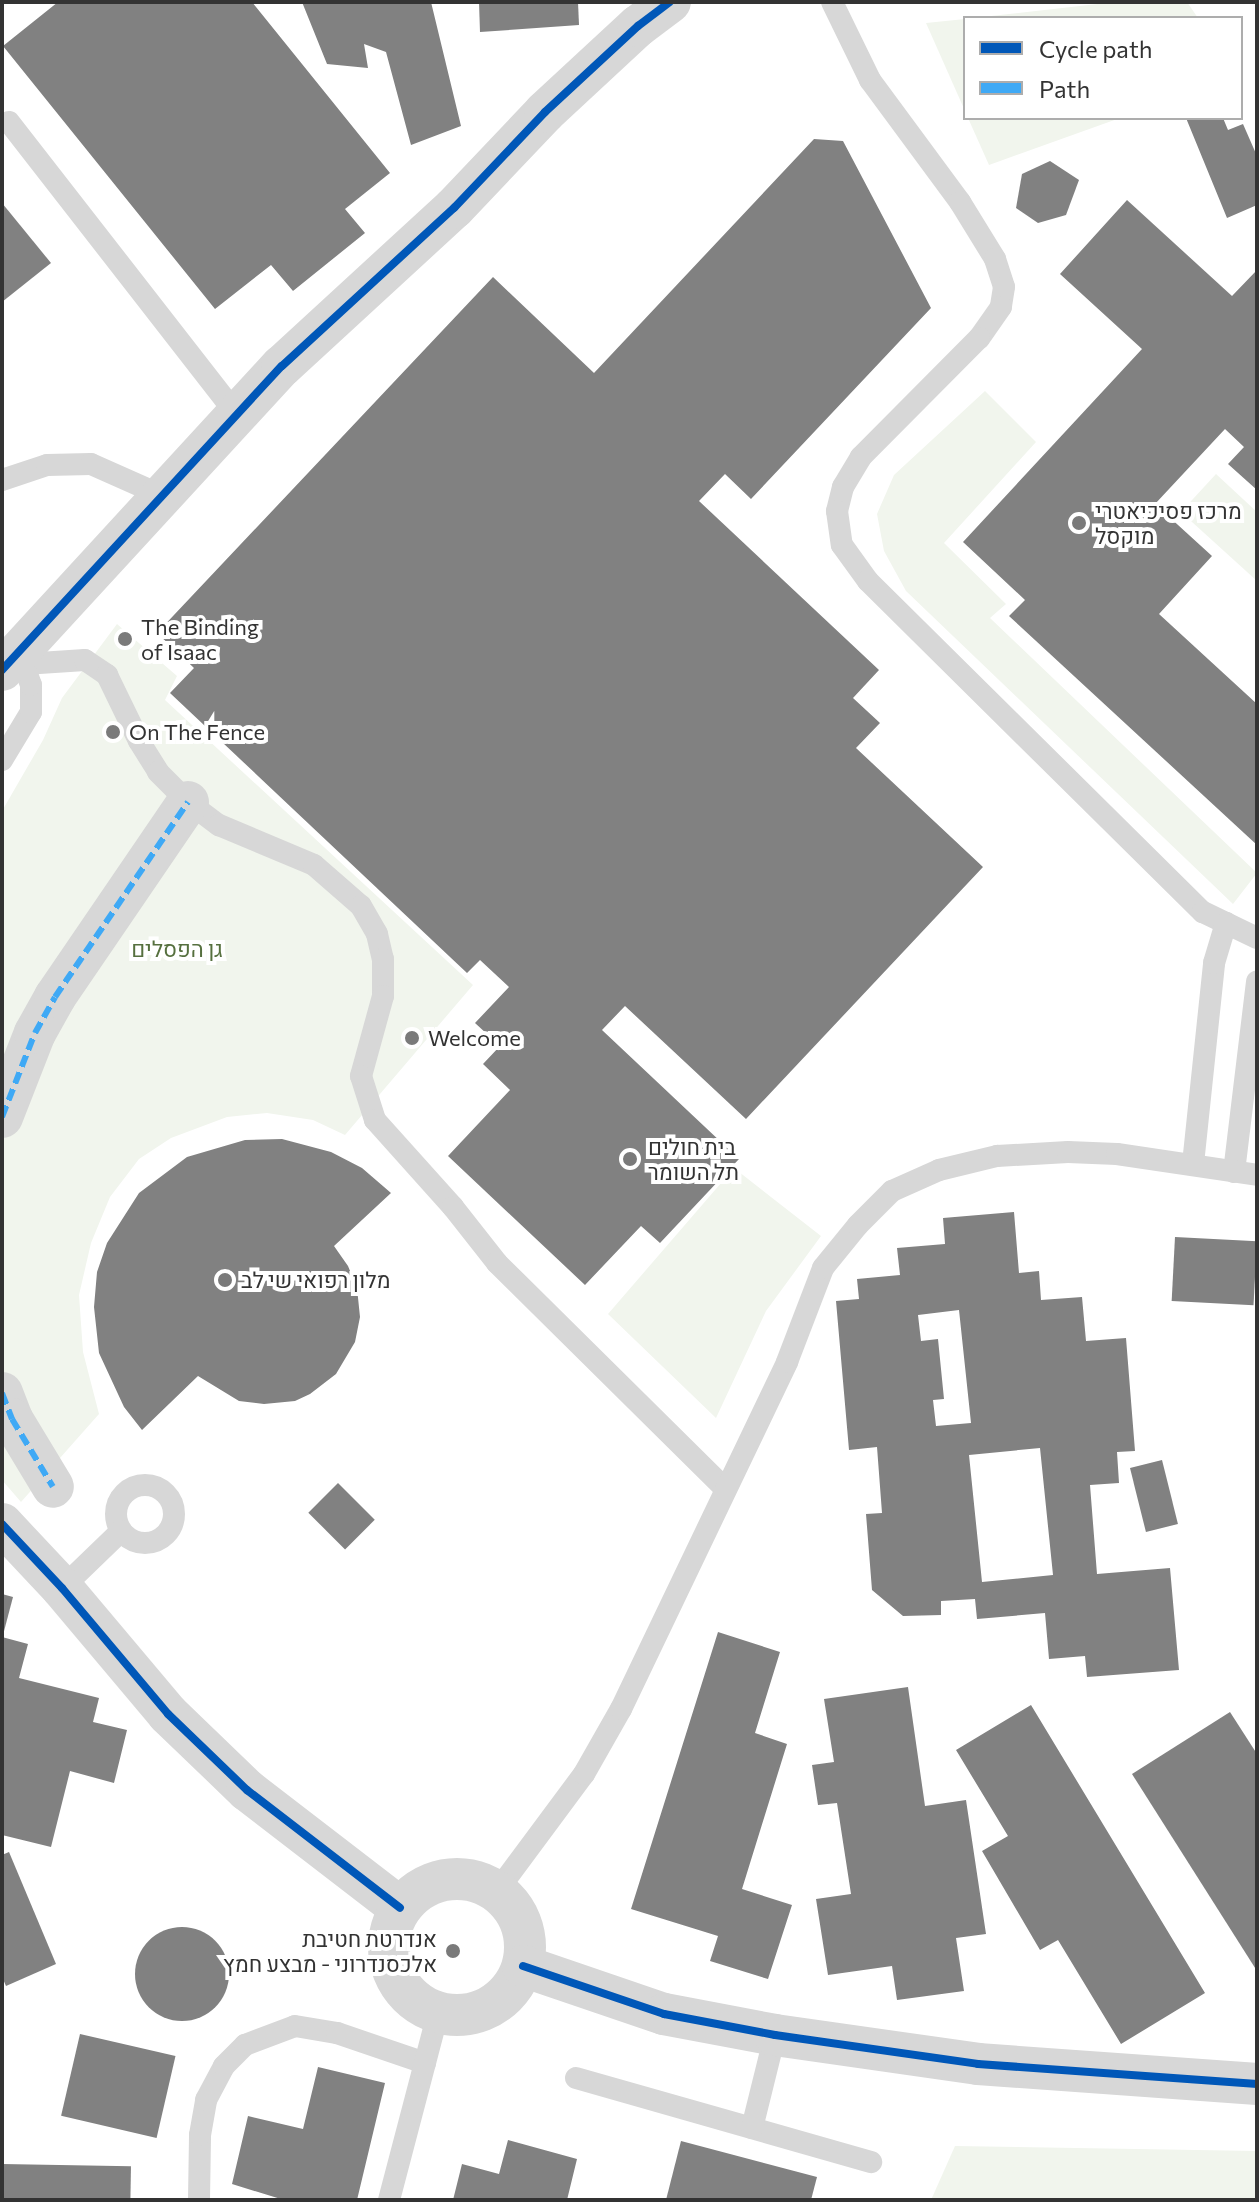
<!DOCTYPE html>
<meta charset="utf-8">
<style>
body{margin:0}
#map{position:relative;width:1259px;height:2202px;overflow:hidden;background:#fff;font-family:Commissioner,Heebo,sans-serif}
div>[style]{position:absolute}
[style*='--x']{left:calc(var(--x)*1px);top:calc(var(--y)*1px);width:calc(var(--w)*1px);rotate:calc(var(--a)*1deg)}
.green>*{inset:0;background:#f1f5ed}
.building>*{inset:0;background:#818181;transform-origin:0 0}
.round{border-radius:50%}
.lane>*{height:22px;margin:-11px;padding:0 11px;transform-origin:11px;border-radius:11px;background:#d7d7d7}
.lane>.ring{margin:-11px;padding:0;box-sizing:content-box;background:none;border:22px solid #d7d7d7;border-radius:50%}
.street>*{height:42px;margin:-21px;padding:0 21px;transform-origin:21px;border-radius:21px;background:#d7d7d7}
.street>.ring{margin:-21px;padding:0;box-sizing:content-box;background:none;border:42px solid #d7d7d7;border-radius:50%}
.quiet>*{height:6px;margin-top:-3px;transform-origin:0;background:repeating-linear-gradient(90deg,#3fa9f5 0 12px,transparent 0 18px)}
.cycleway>*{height:8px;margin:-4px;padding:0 4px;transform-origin:4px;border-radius:4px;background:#0057b8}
.dots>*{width:22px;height:22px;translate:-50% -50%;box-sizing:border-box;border:4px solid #fff;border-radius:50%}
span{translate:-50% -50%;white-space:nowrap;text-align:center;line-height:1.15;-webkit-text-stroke:8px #fff;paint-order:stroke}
.poi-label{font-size:22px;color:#333}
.left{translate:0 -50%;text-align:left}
.right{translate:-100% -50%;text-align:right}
.park-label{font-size:22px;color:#56703f}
.frame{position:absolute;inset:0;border:4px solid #333;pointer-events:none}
.legend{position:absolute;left:963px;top:16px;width:280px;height:104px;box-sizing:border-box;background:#fff;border:2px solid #adadad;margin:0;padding:10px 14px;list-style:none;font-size:24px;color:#333}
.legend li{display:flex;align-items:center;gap:16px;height:40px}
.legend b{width:40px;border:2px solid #adadad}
</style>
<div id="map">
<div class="green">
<div style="clip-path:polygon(1115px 2px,1187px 2px,1198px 18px,973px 18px)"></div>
<div style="clip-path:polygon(965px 19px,965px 111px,926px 23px)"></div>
<div style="clip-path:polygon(968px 118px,1120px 118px,989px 165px)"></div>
<div style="clip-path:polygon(985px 391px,1036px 442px,944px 543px,1006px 604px,990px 618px,1257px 873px,1233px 904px,906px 591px,884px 551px,877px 514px,894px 475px)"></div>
<div style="clip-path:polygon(1216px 474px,1257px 512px,1257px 581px,1181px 512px)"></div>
<div style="clip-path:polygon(117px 624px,177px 676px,165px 700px,473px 985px,345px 1135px,313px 1120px,267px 1113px,227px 1117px,171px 1138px,139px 1159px,110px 1197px,91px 1243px,79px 1295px,83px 1352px,99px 1414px,21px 1502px,2px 1480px,2px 811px,43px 740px,62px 698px)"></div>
<div style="clip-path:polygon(734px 1168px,821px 1236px,766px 1311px,716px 1418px,608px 1314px)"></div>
<div style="clip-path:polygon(955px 2146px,1257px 2151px,1257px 2200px,931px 2200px)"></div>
</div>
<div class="building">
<div style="clip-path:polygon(58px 2px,252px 2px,390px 173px,345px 209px,365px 233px,293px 291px,271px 265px,215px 309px,3px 46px)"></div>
<div style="clip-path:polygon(302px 2px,431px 2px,461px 126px,411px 145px,386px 52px,364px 44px,368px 68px,327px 64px)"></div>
<div style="clip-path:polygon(479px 2px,578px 2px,579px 25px,480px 32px)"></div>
<div style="clip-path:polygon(1186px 118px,1223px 118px,1228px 130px,1243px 124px,1257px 156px,1257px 205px,1227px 218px)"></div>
<div style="clip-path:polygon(814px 139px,843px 141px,931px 308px,751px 499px,725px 474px,699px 501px,879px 670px,853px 698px,880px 723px,856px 748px,983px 867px,746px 1119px,625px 1006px,602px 1030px,739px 1159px,660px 1243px,641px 1226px,585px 1285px,448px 1156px,510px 1090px,483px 1064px,500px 1046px,475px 1023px,509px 987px,480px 960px,467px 973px,170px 693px,194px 668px,157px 633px,493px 277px,594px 373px)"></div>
<div style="clip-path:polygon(1050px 161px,1079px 180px,1066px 215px,1038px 223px,1016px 208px,1022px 174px)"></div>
<div style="clip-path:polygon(1127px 200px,1232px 296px,1257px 270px,1257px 490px,1228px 464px,1244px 447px,1225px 429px,1155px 504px,1212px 556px,1159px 614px,1257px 704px,1257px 845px,1009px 616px,1025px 600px,963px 542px,1142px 349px,1060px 274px)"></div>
<div style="clip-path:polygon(2px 203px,51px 263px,2px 302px)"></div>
<div style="clip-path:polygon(282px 1139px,331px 1152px,362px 1168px,391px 1193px,334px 1246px,348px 1266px,357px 1288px,360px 1317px,355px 1342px,336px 1374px,310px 1394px,295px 1401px,264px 1404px,239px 1401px,198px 1376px,142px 1430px,124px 1407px,99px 1353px,94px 1307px,97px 1272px,107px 1243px,139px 1193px,187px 1157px,245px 1140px)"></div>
<div style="clip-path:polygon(evenodd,1014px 1212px,1019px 1273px,1039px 1271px,1041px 1300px,1082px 1297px,1086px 1341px,1126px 1338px,1135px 1451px,1117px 1452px,1119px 1483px,1090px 1485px,1097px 1574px,1170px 1568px,1179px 1670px,1087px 1677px,1085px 1656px,1049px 1659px,1045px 1613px,977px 1619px,975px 1599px,941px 1601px,941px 1615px,903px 1616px,872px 1590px,866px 1514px,882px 1513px,877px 1447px,849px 1450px,836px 1301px,859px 1299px,857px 1279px,900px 1275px,897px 1248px,945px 1244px,943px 1218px,1014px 1212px,959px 1310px,971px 1423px,936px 1426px,933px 1400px,944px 1399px,938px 1339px,921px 1341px,918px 1315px,959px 1310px,1014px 1212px,1040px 1448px,1053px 1575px,982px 1582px,969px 1455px,1040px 1448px)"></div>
<div style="left:1175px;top:1237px;width:82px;height:64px;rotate:3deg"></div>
<div style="left:1162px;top:1460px;width:66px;height:33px;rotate:76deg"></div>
<div style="left:338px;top:1483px;width:52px;height:42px;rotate:45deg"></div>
<div style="clip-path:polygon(2px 1594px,13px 1597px,3px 1635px,2px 1635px)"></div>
<div style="clip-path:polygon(718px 1632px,780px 1652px,755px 1733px,787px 1744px,742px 1889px,792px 1905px,768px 1979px,710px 1961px,718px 1936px,631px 1909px)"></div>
<div style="clip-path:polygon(2px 1637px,28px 1644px,19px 1678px,99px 1698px,93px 1722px,127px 1730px,114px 1783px,70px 1771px,51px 1847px,2px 1835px)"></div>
<div style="clip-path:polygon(908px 1687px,925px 1806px,966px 1800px,986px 1934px,956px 1938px,964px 1991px,897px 2000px,892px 1966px,828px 1975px,816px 1899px,851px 1894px,837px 1803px,818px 1805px,812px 1765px,834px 1762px,824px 1699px)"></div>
<div style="clip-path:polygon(1031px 1705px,1205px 1993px,1121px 2044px,1058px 1940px,1040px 1950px,982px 1851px,1008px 1836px,956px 1750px)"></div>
<div style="clip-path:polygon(1230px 1712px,1257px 1754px,1257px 1971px,1132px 1774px)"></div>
<div style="clip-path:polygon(9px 1852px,56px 1964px,6px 1986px,2px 1977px,2px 1855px)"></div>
<div class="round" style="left:135px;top:1927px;width:94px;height:94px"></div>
<div style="left:80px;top:2034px;width:98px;height:84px;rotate:13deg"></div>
<div style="clip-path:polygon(318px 2067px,385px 2083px,357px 2200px,284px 2200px,232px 2184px,248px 2116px,303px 2129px)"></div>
<div style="clip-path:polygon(508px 2140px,577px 2159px,567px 2200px,453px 2200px,462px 2164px,499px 2174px)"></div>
<div style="clip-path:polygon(681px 2141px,817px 2177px,811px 2200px,666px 2200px)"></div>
<div style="left:2px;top:2164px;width:129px;height:36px;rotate:1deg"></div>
</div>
<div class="lane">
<div style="--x:832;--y:2;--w:87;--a:64"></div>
<div style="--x:870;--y:80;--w:152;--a:53.6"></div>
<div style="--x:960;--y:202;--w:67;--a:58.4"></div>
<div style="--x:995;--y:259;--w:29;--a:72"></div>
<div style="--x:1004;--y:287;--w:20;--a:99"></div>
<div style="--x:1001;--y:307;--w:38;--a:125"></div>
<div style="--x:979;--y:338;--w:168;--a:134.8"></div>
<div style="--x:861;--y:457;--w:35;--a:121"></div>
<div style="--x:843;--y:487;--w:25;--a:104"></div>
<div style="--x:837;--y:511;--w:34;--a:82"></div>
<div style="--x:842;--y:545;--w:44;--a:54.2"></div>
<div style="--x:868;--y:581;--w:471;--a:44.7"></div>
<div style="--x:1203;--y:912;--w:60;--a:25.7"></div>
<div style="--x:9;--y:122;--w:370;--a:52.1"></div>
<div style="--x:2;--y:480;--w:47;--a:-18.4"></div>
<div style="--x:47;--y:465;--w:44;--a:-1.3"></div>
<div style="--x:91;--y:464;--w:77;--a:23.9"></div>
<div style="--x:24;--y:664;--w:61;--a:-3.8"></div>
<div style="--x:85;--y:660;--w:27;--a:34"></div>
<div style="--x:107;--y:675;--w:73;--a:64.1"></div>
<div style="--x:139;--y:741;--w:36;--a:58"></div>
<div style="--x:158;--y:772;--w:42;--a:45"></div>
<div style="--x:188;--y:802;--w:39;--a:37"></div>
<div style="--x:219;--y:825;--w:103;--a:22.8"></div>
<div style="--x:314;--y:865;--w:62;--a:41.1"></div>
<div style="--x:361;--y:906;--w:32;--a:60"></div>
<div style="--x:377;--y:934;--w:26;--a:77"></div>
<div style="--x:383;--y:959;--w:37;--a:90"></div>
<div style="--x:383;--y:996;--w:83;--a:105.4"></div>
<div style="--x:361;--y:1076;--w:46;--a:72.3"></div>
<div style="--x:375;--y:1120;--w:117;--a:48.1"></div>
<div style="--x:453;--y:1207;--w:71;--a:51.8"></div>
<div style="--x:497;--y:1263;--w:321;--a:44.7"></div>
<div style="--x:2;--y:760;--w:56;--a:-58.9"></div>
<div style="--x:31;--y:712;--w:27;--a:-90"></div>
<div style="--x:31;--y:685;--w:35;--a:-110"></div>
<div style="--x:1193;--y:1164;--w:202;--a:-84"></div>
<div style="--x:1214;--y:963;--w:42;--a:-73.3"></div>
<div style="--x:1234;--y:1172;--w:192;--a:-83.1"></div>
<div class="ring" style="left:116px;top:1485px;width:36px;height:36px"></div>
<div style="--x:62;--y:1588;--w:82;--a:-44"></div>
<div style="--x:497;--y:1891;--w:146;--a:-53.4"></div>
<div style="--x:584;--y:1774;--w:75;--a:-60.4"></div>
<div style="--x:621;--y:1709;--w:385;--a:-64.4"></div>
<div style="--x:787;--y:1362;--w:101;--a:-69"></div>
<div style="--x:823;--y:1268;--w:55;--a:-50.9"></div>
<div style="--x:858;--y:1225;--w:48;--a:-45"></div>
<div style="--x:892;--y:1191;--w:51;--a:-24.1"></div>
<div style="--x:939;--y:1170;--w:60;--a:-13.6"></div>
<div style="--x:997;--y:1156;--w:71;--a:-3.2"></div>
<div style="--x:1068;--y:1152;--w:49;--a:2.3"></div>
<div style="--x:1117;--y:1154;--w:142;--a:8.5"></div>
<div style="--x:576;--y:2078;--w:307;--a:15.9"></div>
<div style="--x:752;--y:2128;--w:96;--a:-76.1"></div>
<div style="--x:199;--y:2200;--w:65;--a:-89.1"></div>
<div style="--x:200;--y:2135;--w:36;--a:-80"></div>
<div style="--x:206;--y:2100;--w:38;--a:-62"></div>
<div style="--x:224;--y:2066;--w:30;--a:-45"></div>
<div style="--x:245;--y:2045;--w:53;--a:-20.8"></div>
<div style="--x:295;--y:2026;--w:43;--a:9.5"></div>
<div style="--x:337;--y:2033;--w:93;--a:18.8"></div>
<div style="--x:389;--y:2200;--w:193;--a:-75.3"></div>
</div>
<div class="street">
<div style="--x:2;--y:670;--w:413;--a:-47.4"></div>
<div style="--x:282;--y:366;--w:234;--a:-42.6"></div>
<div style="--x:454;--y:208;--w:132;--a:-46.5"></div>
<div style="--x:545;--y:112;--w:127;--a:-42.8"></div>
<div style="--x:638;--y:26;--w:40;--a:-37"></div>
<div style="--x:2;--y:1117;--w:90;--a:-68.6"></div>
<div style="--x:35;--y:1033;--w:41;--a:-60.9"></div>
<div style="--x:55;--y:997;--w:236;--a:-55.7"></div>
<div style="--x:2;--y:1393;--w:28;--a:69"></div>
<div style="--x:12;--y:1419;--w:79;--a:58.9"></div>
<div style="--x:2;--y:1524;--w:88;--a:46.8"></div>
<div style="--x:62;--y:1588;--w:165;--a:49.9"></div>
<div style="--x:168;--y:1714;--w:110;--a:43.9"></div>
<div style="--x:247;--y:1790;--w:193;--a:37.6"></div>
<div class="ring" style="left:389px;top:1879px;width:94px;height:94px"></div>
<div style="--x:523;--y:1966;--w:149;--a:18.8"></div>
<div style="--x:664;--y:2014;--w:113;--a:10.7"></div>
<div style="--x:775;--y:2035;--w:205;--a:8.1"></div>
<div style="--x:978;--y:2064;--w:280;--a:4.1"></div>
</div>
<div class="quiet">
<div style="--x:2;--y:1117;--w:90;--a:-68.6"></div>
<div style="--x:35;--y:1033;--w:41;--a:-60.9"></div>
<div style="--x:55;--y:997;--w:236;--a:-55.7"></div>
<div style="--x:2;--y:1393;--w:28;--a:69"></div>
<div style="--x:12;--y:1419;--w:79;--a:58.9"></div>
</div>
<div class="cycleway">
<div style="--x:2;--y:670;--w:413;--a:-47.4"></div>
<div style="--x:282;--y:366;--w:234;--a:-42.6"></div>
<div style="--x:454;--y:208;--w:132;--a:-46.5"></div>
<div style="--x:545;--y:112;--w:127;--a:-42.8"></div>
<div style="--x:638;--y:26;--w:40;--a:-37"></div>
<div style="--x:2;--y:1524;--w:88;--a:46.8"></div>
<div style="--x:62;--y:1588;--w:165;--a:49.9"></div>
<div style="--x:168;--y:1714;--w:110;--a:43.9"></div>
<div style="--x:247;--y:1790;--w:193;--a:37.6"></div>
<div style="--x:523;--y:1966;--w:149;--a:18.8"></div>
<div style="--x:664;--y:2014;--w:113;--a:10.7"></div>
<div style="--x:775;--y:2035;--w:205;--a:8.1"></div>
<div style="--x:978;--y:2064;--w:280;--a:4.1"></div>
</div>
<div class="dots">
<div style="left:1079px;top:523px;background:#7a7a7a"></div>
<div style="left:125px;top:639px;background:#7a7a7a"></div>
<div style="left:113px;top:732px;background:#7a7a7a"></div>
<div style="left:412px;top:1038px;background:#7a7a7a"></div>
<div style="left:630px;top:1159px;background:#7a7a7a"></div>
<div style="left:225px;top:1280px;background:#7a7a7a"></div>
<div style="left:453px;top:1951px;background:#7a7a7a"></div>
</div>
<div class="poi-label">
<span class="left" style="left:1095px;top:523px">מרכז פסיכיאטרי<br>מוקסל</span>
<span class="left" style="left:141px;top:639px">The Binding<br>of Isaac</span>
<span class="left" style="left:129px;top:732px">On The Fence</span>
<span class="left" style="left:428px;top:1038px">Welcome</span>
<span class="left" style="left:648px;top:1159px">בית חולים<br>תל השומר</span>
<span class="left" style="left:241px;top:1280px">מלון רפואי שי לב</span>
<span class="right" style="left:437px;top:1951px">אנדרטת חטיבת<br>אלכסנדרוני - מבצע חמץ</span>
</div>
<div class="park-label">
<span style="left:177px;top:949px">גן הפסלים</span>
</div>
<div class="frame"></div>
<ul class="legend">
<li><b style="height:10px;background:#0057b8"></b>Cycle path</li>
<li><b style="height:10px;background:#3fa9f5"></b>Path</li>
</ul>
</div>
